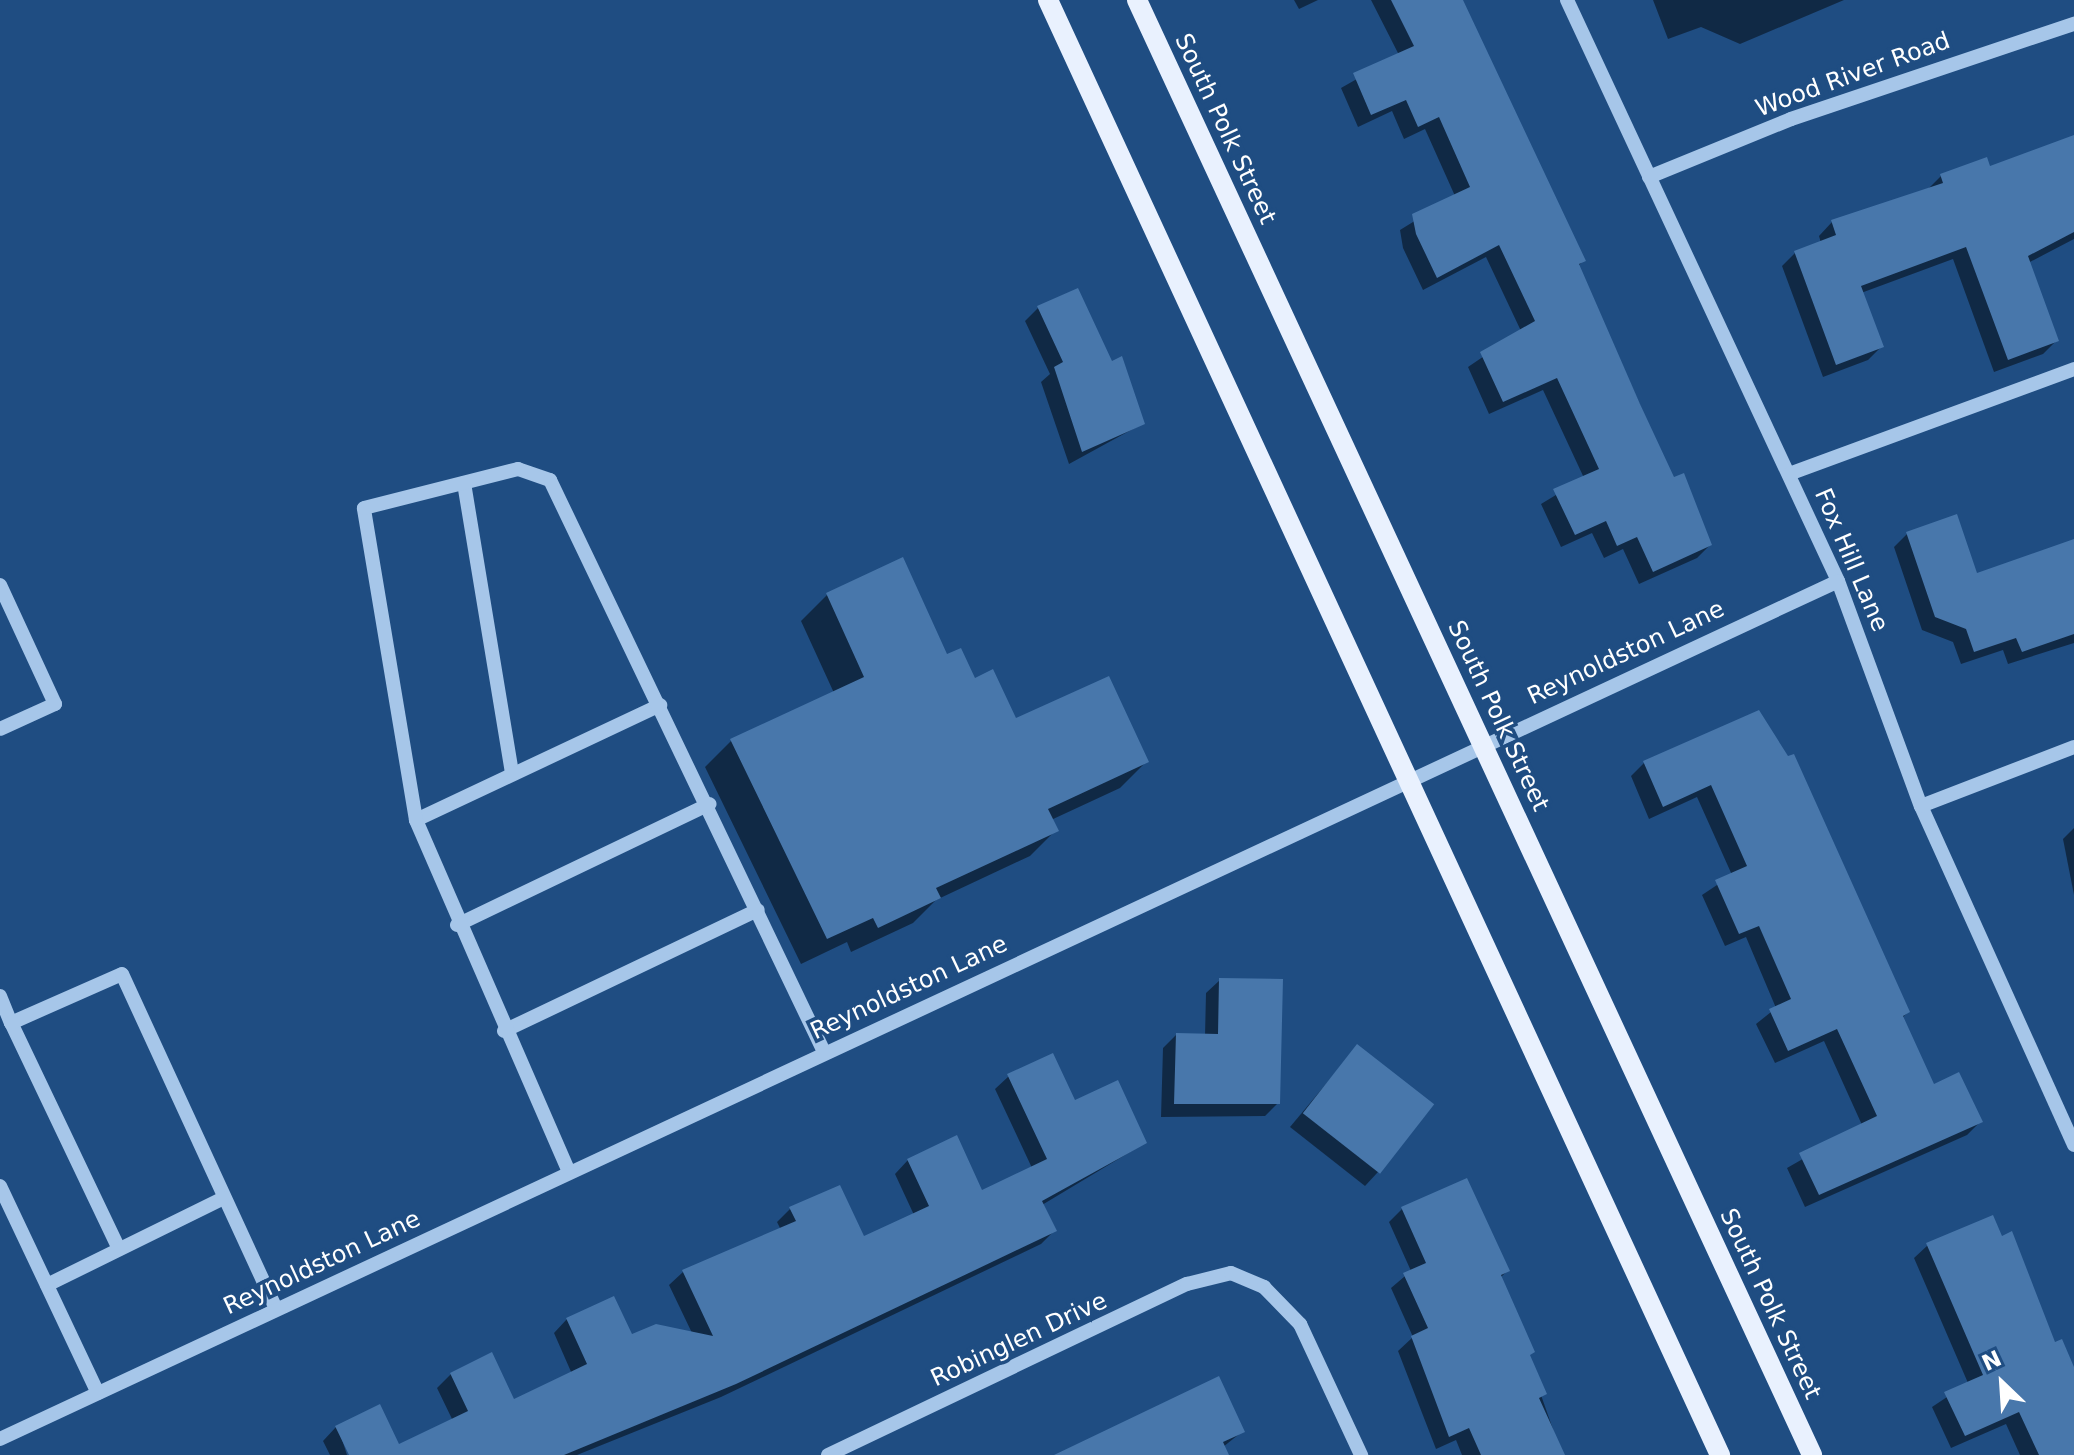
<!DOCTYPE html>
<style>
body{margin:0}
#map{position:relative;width:2074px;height:1455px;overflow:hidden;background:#1f4d82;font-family:"DejaVu Sans",sans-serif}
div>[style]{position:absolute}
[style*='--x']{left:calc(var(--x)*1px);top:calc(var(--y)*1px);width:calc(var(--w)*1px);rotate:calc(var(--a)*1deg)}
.shadow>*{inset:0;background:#0007}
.building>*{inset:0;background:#4877ab;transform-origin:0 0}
.minor>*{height:14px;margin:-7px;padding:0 7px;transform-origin:7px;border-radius:7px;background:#a6c6e9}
.major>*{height:20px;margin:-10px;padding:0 10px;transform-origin:10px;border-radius:10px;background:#e9f1fe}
span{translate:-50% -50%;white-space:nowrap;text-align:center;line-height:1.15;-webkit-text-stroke:7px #1f4d82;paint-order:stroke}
.street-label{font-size:24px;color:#fff}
.north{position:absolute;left:1962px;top:1343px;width:80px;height:80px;-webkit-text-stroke:6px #1f4d82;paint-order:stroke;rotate:335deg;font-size:22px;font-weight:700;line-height:32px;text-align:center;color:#fff}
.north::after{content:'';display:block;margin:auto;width:28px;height:36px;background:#fff;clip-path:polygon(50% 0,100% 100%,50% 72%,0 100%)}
</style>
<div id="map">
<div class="shadow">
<div style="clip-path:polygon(1294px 0,1318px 0,1299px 9px)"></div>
<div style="clip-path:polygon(1371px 0,1460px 0,1583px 261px,1578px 266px,1673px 479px,1710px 545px,1697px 558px,1639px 584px,1623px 549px,1604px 558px,1592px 533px,1561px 547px,1541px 504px,1584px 478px,1543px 390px,1489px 414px,1468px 367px,1521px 331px,1486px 257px,1423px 290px,1403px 248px,1400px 230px,1455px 196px,1425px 129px,1404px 139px,1392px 111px,1358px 127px,1341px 88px,1399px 55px)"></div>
<div style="clip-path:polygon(1653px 0,1844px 0,1740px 44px,1701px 27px,1668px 39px)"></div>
<div style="clip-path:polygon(2074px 137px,2074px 239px,2028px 263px,2056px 341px,2043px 354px,1994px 372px,1953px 259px,1861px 293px,1882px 346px,1868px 360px,1823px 377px,1782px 266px,1795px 253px,1821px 243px,1819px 236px,1832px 222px,1927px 190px,1941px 176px,1989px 169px)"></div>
<div style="clip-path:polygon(1038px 308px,1111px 364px,1121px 359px,1142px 424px,1069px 464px,1041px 382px,1050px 374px,1025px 321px)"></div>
<div style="clip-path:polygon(1908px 533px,1976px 576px,2074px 541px,2074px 643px,2008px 664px,2003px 650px,1961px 664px,1953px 642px,1922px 630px,1894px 547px)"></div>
<div style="clip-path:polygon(827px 595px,946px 657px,1015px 721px,1146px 762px,1120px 788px,1051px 820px,1056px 830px,1030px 856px,936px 900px,913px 923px,851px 952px,847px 942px,801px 964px,705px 767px,731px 741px,834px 693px,801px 621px)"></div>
<div style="clip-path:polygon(1758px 712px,1908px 1012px,1902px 1018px,1933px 1087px,1980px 1122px,1967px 1135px,1805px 1207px,1787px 1168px,1862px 1125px,1824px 1041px,1775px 1063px,1756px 1024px,1776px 1008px,1746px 937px,1725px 946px,1702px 895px,1732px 875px,1697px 797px,1649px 819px,1631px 776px,1644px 763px)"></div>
<div style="clip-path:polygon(2074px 828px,2074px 895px,2063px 839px)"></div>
<div style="clip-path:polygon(1220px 980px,1278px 1103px,1265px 1116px,1161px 1117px,1163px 1048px,1176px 1035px,1205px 1036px,1206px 993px)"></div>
<div style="clip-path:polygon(1357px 1047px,1378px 1172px,1365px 1186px,1290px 1127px)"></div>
<div style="clip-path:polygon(1009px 1076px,1145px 1143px,1042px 1205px,1054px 1231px,1041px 1244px,721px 1397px,577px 1455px,351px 1455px,339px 1430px,347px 1455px,330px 1455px,323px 1441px,336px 1427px,398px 1446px,453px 1421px,437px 1388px,451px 1374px,513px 1402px,572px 1374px,554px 1333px,567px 1319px,631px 1337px,692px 1333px,669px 1285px,683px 1272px,781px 1230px,777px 1222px,791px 1208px,863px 1239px,914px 1215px,895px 1174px,908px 1160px,981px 1192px,1032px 1168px,995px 1089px)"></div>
<div style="clip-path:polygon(1402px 1209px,1507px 1271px,1500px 1278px,1562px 1455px,1462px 1455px,1456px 1440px,1436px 1449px,1398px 1351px,1413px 1337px,1391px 1288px,1411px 1271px,1389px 1222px)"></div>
<div style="clip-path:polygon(1928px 1245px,2054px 1345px,2074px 1372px,2074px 1455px,2020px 1455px,2006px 1424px,1951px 1448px,1932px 1407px,1968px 1383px,1914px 1258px)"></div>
<div style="clip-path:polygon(1243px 1431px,1223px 1447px,1227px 1455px,1056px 1455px)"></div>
</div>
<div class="building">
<div style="clip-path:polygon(1391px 0,1463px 0,1586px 261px,1579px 264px,1640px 404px,1674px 477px,1684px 473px,1712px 545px,1653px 572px,1637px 537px,1617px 546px,1606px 521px,1575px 535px,1553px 489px,1599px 469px,1557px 378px,1503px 402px,1480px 352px,1535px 321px,1499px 245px,1437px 278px,1416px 234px,1412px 214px,1470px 187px,1439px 117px,1418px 127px,1406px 100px,1371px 115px,1353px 73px,1414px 46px)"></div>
<div style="clip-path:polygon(2074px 135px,2074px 232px,2028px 256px,2059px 341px,2008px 360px,1966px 247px,1861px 286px,1884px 347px,1836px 365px,1794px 251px,1836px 235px,1831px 220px,1943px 183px,1940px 174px,1987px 157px,1990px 166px)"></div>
<div style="clip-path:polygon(1078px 288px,1112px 361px,1122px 356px,1145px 424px,1082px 452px,1054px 367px,1063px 362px,1037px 306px)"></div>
<div style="clip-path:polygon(1957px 514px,1977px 573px,2074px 539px,2074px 634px,2022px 652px,2016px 638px,1974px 652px,1966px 629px,1935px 617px,1906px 532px)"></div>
<div style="clip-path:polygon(903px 557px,947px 654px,961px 648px,975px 678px,993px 669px,1016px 718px,1109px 676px,1149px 762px,1048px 809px,1059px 831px,936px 888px,941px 898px,878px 928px,873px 918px,827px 939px,730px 739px,864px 677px,826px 593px)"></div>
<div style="clip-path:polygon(1759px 710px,1788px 756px,1794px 754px,1910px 1012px,1903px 1016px,1934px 1084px,1959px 1072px,1983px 1122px,1819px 1195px,1799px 1153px,1877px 1116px,1837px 1029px,1788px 1051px,1769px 1009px,1791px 999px,1759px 926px,1739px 934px,1715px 880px,1747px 866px,1711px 785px,1663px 807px,1643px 761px)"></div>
<div style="clip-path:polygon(1219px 978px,1283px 979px,1280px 1104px,1174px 1104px,1176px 1033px,1218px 1034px)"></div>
<div style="left:1357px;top:1044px;width:98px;height:88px;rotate:38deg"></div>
<div style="clip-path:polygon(1053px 1053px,1075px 1100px,1118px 1080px,1147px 1143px,1042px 1201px,1057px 1231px,736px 1384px,564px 1455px,349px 1455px,335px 1426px,380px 1404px,399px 1444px,468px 1411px,450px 1373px,492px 1352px,514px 1399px,587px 1364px,566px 1318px,614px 1296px,632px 1334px,656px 1324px,713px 1336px,682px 1270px,796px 1221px,789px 1207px,840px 1185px,864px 1236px,929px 1206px,907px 1159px,957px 1135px,982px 1190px,1047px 1159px,1007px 1074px)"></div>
<div style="clip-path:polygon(1467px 1178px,1510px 1271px,1501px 1275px,1535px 1352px,1530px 1355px,1547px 1394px,1539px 1398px,1565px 1455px,1481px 1455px,1469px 1428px,1449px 1437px,1411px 1336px,1428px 1328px,1403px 1273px,1426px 1263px,1401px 1207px)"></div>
<div style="clip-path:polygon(1993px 1215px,2002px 1236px,2012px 1231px,2055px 1342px,2062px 1339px,2074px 1367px,2074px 1455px,2039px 1455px,2019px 1412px,1965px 1436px,1944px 1392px,1983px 1375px,1926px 1243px)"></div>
<div style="clip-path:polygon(1219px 1376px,1245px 1432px,1223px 1442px,1229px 1455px,1054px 1455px)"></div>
</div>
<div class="minor">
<div style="--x:1567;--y:0;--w:641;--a:64.99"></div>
<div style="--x:1838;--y:581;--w:240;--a:69.8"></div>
<div style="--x:1921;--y:806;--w:372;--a:65.7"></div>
<div style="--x:1649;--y:177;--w:153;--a:-22.2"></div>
<div style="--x:1791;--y:119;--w:299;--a:-18.6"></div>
<div style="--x:1789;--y:474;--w:304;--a:-20.2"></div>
<div style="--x:464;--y:483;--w:295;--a:80.6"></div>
<div style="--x:0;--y:585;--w:131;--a:65.2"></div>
<div style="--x:55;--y:704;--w:60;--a:155.6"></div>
<div style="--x:1921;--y:806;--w:164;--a:-21.1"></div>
<div style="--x:416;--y:820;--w:270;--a:-25.2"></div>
<div style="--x:457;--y:925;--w:280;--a:-25.6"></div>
<div style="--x:0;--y:996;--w:29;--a:68"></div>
<div style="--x:504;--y:1031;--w:281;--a:-25.5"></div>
<div style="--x:569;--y:1172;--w:384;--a:-113.5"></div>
<div style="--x:416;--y:820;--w:316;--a:-99.5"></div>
<div style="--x:364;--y:508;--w:159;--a:-14.2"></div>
<div style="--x:518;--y:469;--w:34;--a:19"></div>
<div style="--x:550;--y:480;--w:634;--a:64.4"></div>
<div style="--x:0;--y:1186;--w:229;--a:64.7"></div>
<div style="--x:119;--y:1249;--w:250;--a:-115.5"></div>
<div style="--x:11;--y:1023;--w:121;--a:-23.8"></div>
<div style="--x:122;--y:974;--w:369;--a:65.3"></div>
<div style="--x:47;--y:1285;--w:197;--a:-26.2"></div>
<div style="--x:0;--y:1439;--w:2028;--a:-25.02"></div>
<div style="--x:828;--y:1455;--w:398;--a:-25.5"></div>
<div style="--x:1187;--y:1284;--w:45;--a:-14"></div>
<div style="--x:1231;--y:1273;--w:36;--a:23"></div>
<div style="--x:1264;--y:1287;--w:52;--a:45.8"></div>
<div style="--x:1300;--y:1324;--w:145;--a:65"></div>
</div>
<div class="major">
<div style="--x:1048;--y:0;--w:1603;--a:65.21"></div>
<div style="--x:1137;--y:0;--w:1604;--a:65.11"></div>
</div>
<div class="street-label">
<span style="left:1853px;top:75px;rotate:-20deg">Wood River Road</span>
<span style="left:1225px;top:129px;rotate:65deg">South Polk Street</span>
<span style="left:1851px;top:560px;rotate:67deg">Fox Hill Lane</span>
<span style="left:1626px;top:653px;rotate:-25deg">Reynoldston Lane</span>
<span style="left:1498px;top:716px;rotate:65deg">South Polk Street</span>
<span style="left:909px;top:988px;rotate:-25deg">Reynoldston Lane</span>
<span style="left:322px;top:1263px;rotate:-25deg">Reynoldston Lane</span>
<span style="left:1770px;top:1304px;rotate:65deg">South Polk Street</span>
<span style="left:1019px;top:1340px;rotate:-25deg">Robinglen Drive</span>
</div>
<div class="north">N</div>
</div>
